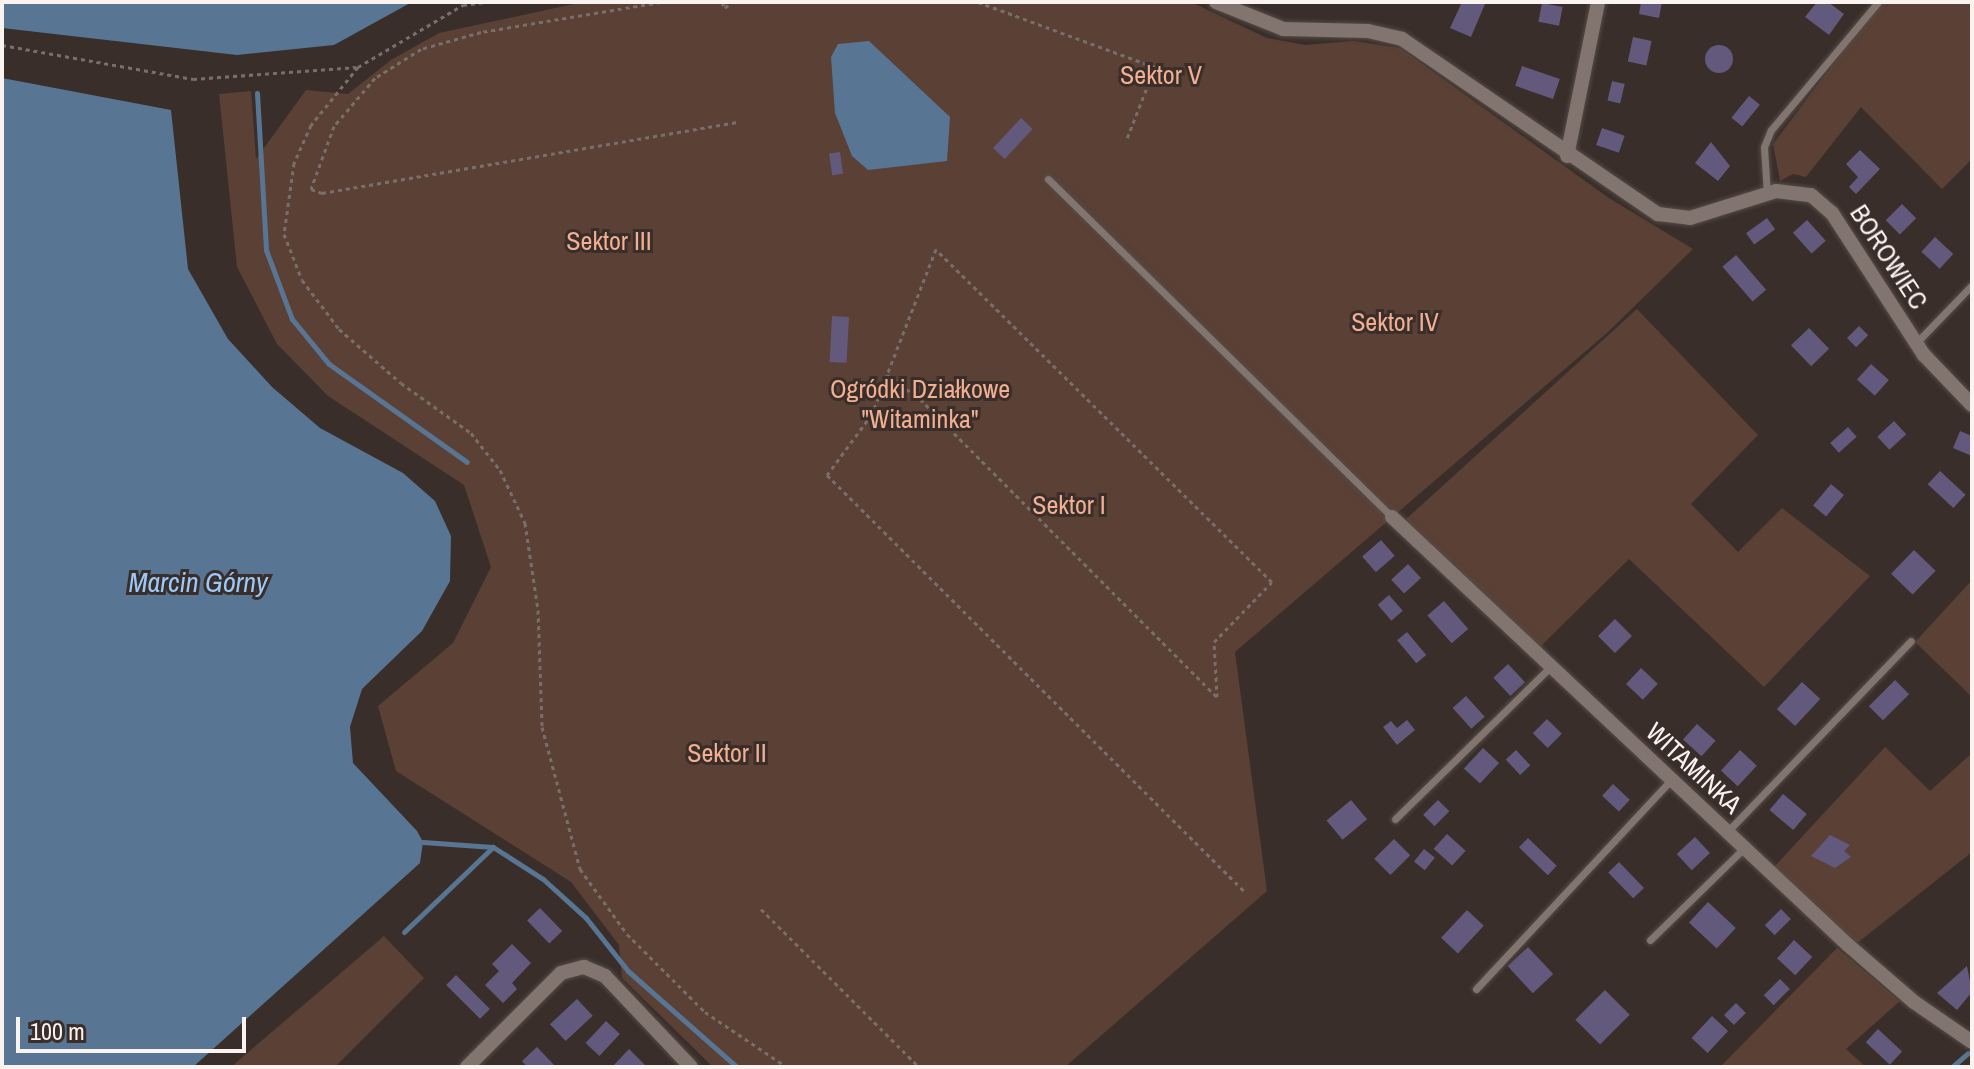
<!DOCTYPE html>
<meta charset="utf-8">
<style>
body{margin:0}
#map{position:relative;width:1974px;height:1069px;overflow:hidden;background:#392e29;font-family:"Archivo Narrow",sans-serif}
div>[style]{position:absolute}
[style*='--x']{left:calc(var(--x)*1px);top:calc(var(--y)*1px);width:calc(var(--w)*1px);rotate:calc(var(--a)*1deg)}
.green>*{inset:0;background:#5a4035}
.water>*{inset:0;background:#587593}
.stream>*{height:5px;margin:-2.5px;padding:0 2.5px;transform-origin:2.5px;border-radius:2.5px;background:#587593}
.building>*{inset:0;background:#62597d;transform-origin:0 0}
.round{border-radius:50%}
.path>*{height:3px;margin-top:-1.5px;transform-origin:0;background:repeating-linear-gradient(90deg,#786e6a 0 4px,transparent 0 8px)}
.roads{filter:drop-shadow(0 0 2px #554b47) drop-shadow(0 0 2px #554b47)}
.service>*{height:7px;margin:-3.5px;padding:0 3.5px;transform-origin:3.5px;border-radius:3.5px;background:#827570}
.minor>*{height:14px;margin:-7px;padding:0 7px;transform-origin:7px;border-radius:7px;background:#827570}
span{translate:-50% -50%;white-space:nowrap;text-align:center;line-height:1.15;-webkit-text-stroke:6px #392e29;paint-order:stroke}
.park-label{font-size:26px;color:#f2af92}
.street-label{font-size:26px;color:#fbf3f0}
.water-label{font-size:28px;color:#9acafd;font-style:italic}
.frame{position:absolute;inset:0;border:4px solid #fbf3f0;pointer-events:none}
.scale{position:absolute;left:16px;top:1017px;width:230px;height:36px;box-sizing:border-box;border:4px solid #fbf3f0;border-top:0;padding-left:10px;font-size:24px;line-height:28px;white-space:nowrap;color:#fbf3f0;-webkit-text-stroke:6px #392e29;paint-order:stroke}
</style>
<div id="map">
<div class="green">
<div style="clip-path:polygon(583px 2px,1191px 2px,1267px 38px,1305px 45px,1353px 41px,1400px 48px,1609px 198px,1693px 249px,1608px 332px,1235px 652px,1267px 891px,1065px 1067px,713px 1067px,622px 978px,619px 945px,571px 882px,396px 771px,378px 706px,453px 643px,491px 567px,464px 485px,328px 396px,277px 344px,237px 267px,219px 94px,251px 91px,256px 159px,306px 90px,348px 94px,391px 60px,439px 33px)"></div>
<div style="clip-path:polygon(1868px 2px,1972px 2px,1972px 159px,1942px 189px,1861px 107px,1806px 177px,1793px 174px,1780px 181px,1773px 144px,1874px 10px)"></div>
<div style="clip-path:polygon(1637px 309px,1758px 435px,1691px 504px,1738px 552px,1782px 508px,1870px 576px,1764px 687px,1629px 559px,1540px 647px,1404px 521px)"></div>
<div style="clip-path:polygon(1972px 580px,1972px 697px,1915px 642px)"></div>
<div style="clip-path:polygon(1885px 747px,1930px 791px,1972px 753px,1972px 852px,1856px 944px,1774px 867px)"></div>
<div style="clip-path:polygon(384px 936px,424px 978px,335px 1067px,231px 1067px)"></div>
<div style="clip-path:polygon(1837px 948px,1900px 1001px,1846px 1049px,1866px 1067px,1720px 1067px)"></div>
</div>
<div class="water">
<div style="clip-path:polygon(2px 2px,412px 2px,334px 45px,237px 55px,2px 28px)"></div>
<div style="clip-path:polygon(869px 41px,950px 117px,947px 161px,868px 170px,852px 156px,835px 113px,831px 57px,838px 44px)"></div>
<div style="clip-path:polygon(2px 78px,171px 110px,188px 269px,228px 339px,272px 387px,320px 428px,403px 473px,435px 501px,451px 536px,450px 581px,422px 631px,362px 689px,350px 727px,353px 763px,417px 831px,423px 842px,420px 863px,193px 1067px,2px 1067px)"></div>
</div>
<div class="stream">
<div style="--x:257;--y:93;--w:157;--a:86.7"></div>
<div style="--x:266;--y:250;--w:74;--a:69.4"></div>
<div style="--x:292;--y:319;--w:58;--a:50.6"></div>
<div style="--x:329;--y:364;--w:169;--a:35.4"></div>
<div style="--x:423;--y:842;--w:70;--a:4.1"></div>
<div style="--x:493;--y:847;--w:59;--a:32.6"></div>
<div style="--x:543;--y:879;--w:58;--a:42.2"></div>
<div style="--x:586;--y:918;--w:68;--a:51.6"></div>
<div style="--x:628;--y:971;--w:145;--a:41.4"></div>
<div style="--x:404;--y:932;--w:123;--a:-43.7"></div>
<div style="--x:1952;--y:1067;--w:21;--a:-41"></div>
</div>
<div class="building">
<div style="clip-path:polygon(1462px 2px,1485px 4px,1471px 37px,1450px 28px)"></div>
<div style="clip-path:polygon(1641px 2px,1662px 2px,1659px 18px,1639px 14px)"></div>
<div style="clip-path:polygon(1817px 2px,1828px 2px,1844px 14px,1829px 35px,1805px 17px)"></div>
<div style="left:1542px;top:3px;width:21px;height:19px;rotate:11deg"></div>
<div style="left:1633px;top:37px;width:19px;height:25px;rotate:12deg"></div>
<div class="round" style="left:1705px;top:45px;width:28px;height:28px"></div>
<div style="left:1522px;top:66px;width:40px;height:21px;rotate:19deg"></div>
<div style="left:1612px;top:81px;width:13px;height:20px;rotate:13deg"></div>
<div style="left:1749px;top:96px;width:14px;height:28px;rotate:39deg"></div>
<div style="left:1021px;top:118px;width:16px;height:41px;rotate:43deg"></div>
<div style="left:1602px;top:128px;width:24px;height:18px;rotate:19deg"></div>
<div style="clip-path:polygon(1711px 142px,1730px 166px,1718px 181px,1695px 163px)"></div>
<div style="clip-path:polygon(1860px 150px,1880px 169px,1856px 194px,1849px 187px,1858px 177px,1846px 164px)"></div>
<div style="left:840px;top:152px;width:22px;height:11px;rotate:82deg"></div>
<div style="left:1902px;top:204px;width:20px;height:23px;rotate:45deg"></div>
<div style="left:1767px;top:218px;width:14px;height:26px;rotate:54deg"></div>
<div style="left:1807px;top:220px;width:28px;height:19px;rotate:48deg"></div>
<div style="left:1935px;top:237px;width:25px;height:20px;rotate:43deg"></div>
<div style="left:1736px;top:255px;width:46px;height:18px;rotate:49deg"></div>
<div style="left:832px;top:316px;width:17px;height:46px;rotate:3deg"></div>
<div style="left:1859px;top:326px;width:13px;height:17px;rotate:45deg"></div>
<div style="left:1809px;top:328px;width:29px;height:25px;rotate:46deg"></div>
<div style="left:1871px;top:364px;width:24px;height:21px;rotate:42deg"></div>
<div style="left:1894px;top:421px;width:18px;height:23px;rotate:47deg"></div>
<div style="left:1848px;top:427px;width:13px;height:24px;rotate:48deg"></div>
<div style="clip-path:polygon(1960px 431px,1972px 436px,1972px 456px,1953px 448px)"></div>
<div style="left:1940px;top:471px;width:35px;height:18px;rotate:43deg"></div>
<div style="left:1831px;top:484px;width:17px;height:28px;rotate:40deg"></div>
<div style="left:1381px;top:540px;width:21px;height:25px;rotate:49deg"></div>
<div style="left:1914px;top:550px;width:30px;height:33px;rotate:44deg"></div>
<div style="left:1408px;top:564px;width:19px;height:23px;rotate:47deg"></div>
<div style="left:1389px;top:595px;width:21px;height:15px;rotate:49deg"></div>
<div style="left:1444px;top:601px;width:37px;height:22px;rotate:49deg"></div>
<div style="left:1615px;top:619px;width:24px;height:24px;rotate:45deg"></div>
<div style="left:1407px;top:632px;width:30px;height:13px;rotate:50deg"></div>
<div style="left:1508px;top:664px;width:25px;height:20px;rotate:47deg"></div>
<div style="left:1641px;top:668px;width:23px;height:22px;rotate:43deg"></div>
<div style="left:1895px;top:680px;width:20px;height:37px;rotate:45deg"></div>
<div style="left:1802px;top:682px;width:25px;height:37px;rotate:43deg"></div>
<div style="left:1466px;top:696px;width:28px;height:18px;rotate:48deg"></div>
<div style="left:1547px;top:719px;width:21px;height:20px;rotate:45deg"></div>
<div style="clip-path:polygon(1407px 720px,1415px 730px,1397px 745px,1383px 727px,1391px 721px,1397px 728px)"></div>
<div style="left:1697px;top:724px;width:25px;height:21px;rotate:42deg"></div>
<div style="left:1483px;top:748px;width:22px;height:28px;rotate:43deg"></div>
<div style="left:1516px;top:750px;width:21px;height:14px;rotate:47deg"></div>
<div style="left:1740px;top:750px;width:23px;height:28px;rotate:43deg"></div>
<div style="left:1613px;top:784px;width:23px;height:16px;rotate:43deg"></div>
<div style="left:1783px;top:794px;width:31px;height:21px;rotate:40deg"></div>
<div style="left:1351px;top:800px;width:25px;height:32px;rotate:50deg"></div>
<div style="left:1438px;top:800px;width:16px;height:21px;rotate:45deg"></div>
<div style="left:1447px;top:834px;width:25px;height:20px;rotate:42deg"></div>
<div style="clip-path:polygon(1830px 835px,1850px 845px,1844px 851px,1851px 857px,1835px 868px,1811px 856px)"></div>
<div style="left:1695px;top:837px;width:22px;height:25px;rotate:47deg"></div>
<div style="left:1528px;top:838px;width:40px;height:13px;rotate:44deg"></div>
<div style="left:1394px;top:839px;width:23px;height:28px;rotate:45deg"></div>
<div style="left:1424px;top:849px;width:14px;height:16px;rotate:39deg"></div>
<div style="left:1619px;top:862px;width:36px;height:15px;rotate:46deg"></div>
<div style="left:1708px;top:902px;width:38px;height:28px;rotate:43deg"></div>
<div style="left:540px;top:908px;width:32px;height:18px;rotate:46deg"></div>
<div style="left:1781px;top:909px;width:14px;height:23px;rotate:45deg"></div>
<div style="left:1467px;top:910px;width:23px;height:38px;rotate:43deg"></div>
<div style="left:1794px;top:940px;width:25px;height:25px;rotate:43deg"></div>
<div style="clip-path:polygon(512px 944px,531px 963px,512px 983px,517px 989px,503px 1003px,485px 985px,499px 971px,492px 964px)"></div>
<div style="left:1528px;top:947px;width:37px;height:28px;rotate:47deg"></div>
<div style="clip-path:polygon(1967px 966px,1972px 992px,1957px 1010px,1937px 993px)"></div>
<div style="left:456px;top:975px;width:48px;height:14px;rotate:45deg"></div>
<div style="left:1780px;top:979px;width:14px;height:23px;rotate:45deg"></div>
<div style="left:1605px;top:990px;width:35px;height:42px;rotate:45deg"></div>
<div style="left:577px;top:999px;width:23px;height:37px;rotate:47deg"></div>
<div style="left:1736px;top:1003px;width:14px;height:17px;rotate:45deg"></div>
<div style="left:1712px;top:1016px;width:22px;height:30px;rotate:43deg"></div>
<div style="left:606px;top:1021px;width:19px;height:30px;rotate:43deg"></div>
<div style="left:1878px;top:1029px;width:33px;height:18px;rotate:43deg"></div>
<div style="clip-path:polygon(537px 1047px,556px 1067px,527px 1067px,522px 1061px)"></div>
<div style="clip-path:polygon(629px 1049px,647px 1067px,612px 1067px)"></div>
</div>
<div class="path">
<div style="--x:661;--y:2;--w:182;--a:170.5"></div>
<div style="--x:481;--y:32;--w:62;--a:164.2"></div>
<div style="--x:421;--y:49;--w:54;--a:147.8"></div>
<div style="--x:375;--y:78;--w:63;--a:130.5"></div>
<div style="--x:334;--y:126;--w:67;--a:110.1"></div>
<div style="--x:311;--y:189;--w:12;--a:20"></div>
<div style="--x:322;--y:193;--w:423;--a:-9.7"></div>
<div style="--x:722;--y:2;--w:7;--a:63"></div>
<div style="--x:725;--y:8;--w:8;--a:-45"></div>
<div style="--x:978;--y:2;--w:189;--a:20.2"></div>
<div style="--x:1155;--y:67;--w:79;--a:111.4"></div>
<div style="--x:2;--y:45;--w:194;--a:10.1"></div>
<div style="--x:193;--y:79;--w:165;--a:-4.2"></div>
<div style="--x:358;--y:67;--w:122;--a:-30.6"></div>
<div style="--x:463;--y:5;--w:22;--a:-8"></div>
<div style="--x:358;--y:67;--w:75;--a:129"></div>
<div style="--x:311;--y:125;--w:42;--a:114.1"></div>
<div style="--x:294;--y:163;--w:72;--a:98"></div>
<div style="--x:284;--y:234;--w:49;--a:68.6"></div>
<div style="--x:302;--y:280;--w:61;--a:52.9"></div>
<div style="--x:339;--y:329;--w:82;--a:41.1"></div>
<div style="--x:401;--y:383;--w:86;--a:35.5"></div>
<div style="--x:471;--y:433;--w:47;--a:51.9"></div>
<div style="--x:500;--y:470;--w:59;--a:64.7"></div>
<div style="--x:525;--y:523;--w:88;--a:81.5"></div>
<div style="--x:538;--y:610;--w:117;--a:88"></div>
<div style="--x:542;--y:727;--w:147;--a:75"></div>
<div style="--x:580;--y:869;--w:80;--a:54.1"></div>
<div style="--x:627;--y:934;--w:110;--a:45"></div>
<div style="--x:705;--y:1012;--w:99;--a:33.9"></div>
<div style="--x:887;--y:375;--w:41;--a:36"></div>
<div style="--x:920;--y:399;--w:421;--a:45.1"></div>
<div style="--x:1217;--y:697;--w:55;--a:-93.1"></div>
<div style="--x:1214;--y:642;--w:83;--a:-46"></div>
<div style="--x:1272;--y:582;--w:473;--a:-135.3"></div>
<div style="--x:936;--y:249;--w:135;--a:111.3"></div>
<div style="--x:887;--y:375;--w:42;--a:111"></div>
<div style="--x:872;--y:414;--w:76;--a:126.4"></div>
<div style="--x:827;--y:475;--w:590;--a:44.93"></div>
<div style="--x:761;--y:909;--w:223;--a:45"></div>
</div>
<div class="roads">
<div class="service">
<div style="--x:1048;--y:179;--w:482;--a:44.5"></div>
<div style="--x:1767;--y:194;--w:47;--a:-93.7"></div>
<div style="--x:1764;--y:147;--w:18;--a:-68"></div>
<div style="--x:1771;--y:130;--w:167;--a:-50.1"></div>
<div style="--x:1917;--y:342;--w:79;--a:-46"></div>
<div style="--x:1395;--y:819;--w:217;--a:-44.4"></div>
<div style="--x:1727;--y:832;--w:265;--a:-46.1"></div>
<div style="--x:1650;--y:940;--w:132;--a:-44.4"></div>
<div style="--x:1476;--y:989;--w:286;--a:-47"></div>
</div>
<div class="minor">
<div style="--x:1216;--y:2;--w:72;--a:21.9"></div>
<div style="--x:1283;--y:29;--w:85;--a:1.3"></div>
<div style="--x:1368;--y:31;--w:35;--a:13"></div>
<div style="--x:1402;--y:39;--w:310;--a:34.4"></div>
<div style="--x:1658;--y:214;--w:32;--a:7"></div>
<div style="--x:1690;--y:218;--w:90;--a:-17.4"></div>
<div style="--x:1776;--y:191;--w:35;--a:7"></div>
<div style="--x:1811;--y:195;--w:28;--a:41"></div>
<div style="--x:1832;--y:213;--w:169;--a:57.1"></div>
<div style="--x:1924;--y:355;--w:69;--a:46.2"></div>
<div style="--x:1567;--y:156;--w:157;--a:-78.6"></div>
<div style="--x:1392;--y:517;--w:625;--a:43.19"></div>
<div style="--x:1848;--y:945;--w:87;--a:40.8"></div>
<div style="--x:1914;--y:1002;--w:70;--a:34.6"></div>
<div style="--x:467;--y:1067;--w:133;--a:-45"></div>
<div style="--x:561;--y:973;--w:24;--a:-15"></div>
<div style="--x:584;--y:967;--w:23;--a:23"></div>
<div style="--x:605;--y:976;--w:125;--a:46.6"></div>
</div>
</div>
<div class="park-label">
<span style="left:1161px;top:75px">Sektor V</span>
<span style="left:609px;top:241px">Sektor III</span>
<span style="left:1395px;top:322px">Sektor IV</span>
<span style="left:920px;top:404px">Ogródki Działkowe<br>"Witaminka"</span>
<span style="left:1069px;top:505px">Sektor I</span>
<span style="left:727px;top:753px">Sektor II</span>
</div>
<div class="street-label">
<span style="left:1889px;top:257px;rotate:57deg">BOROWIEC</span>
<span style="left:1694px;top:768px;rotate:43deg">WITAMINKA</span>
</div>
<div class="water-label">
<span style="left:198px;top:582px">Marcin Górny</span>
</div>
<div class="frame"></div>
<div class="scale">100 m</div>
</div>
